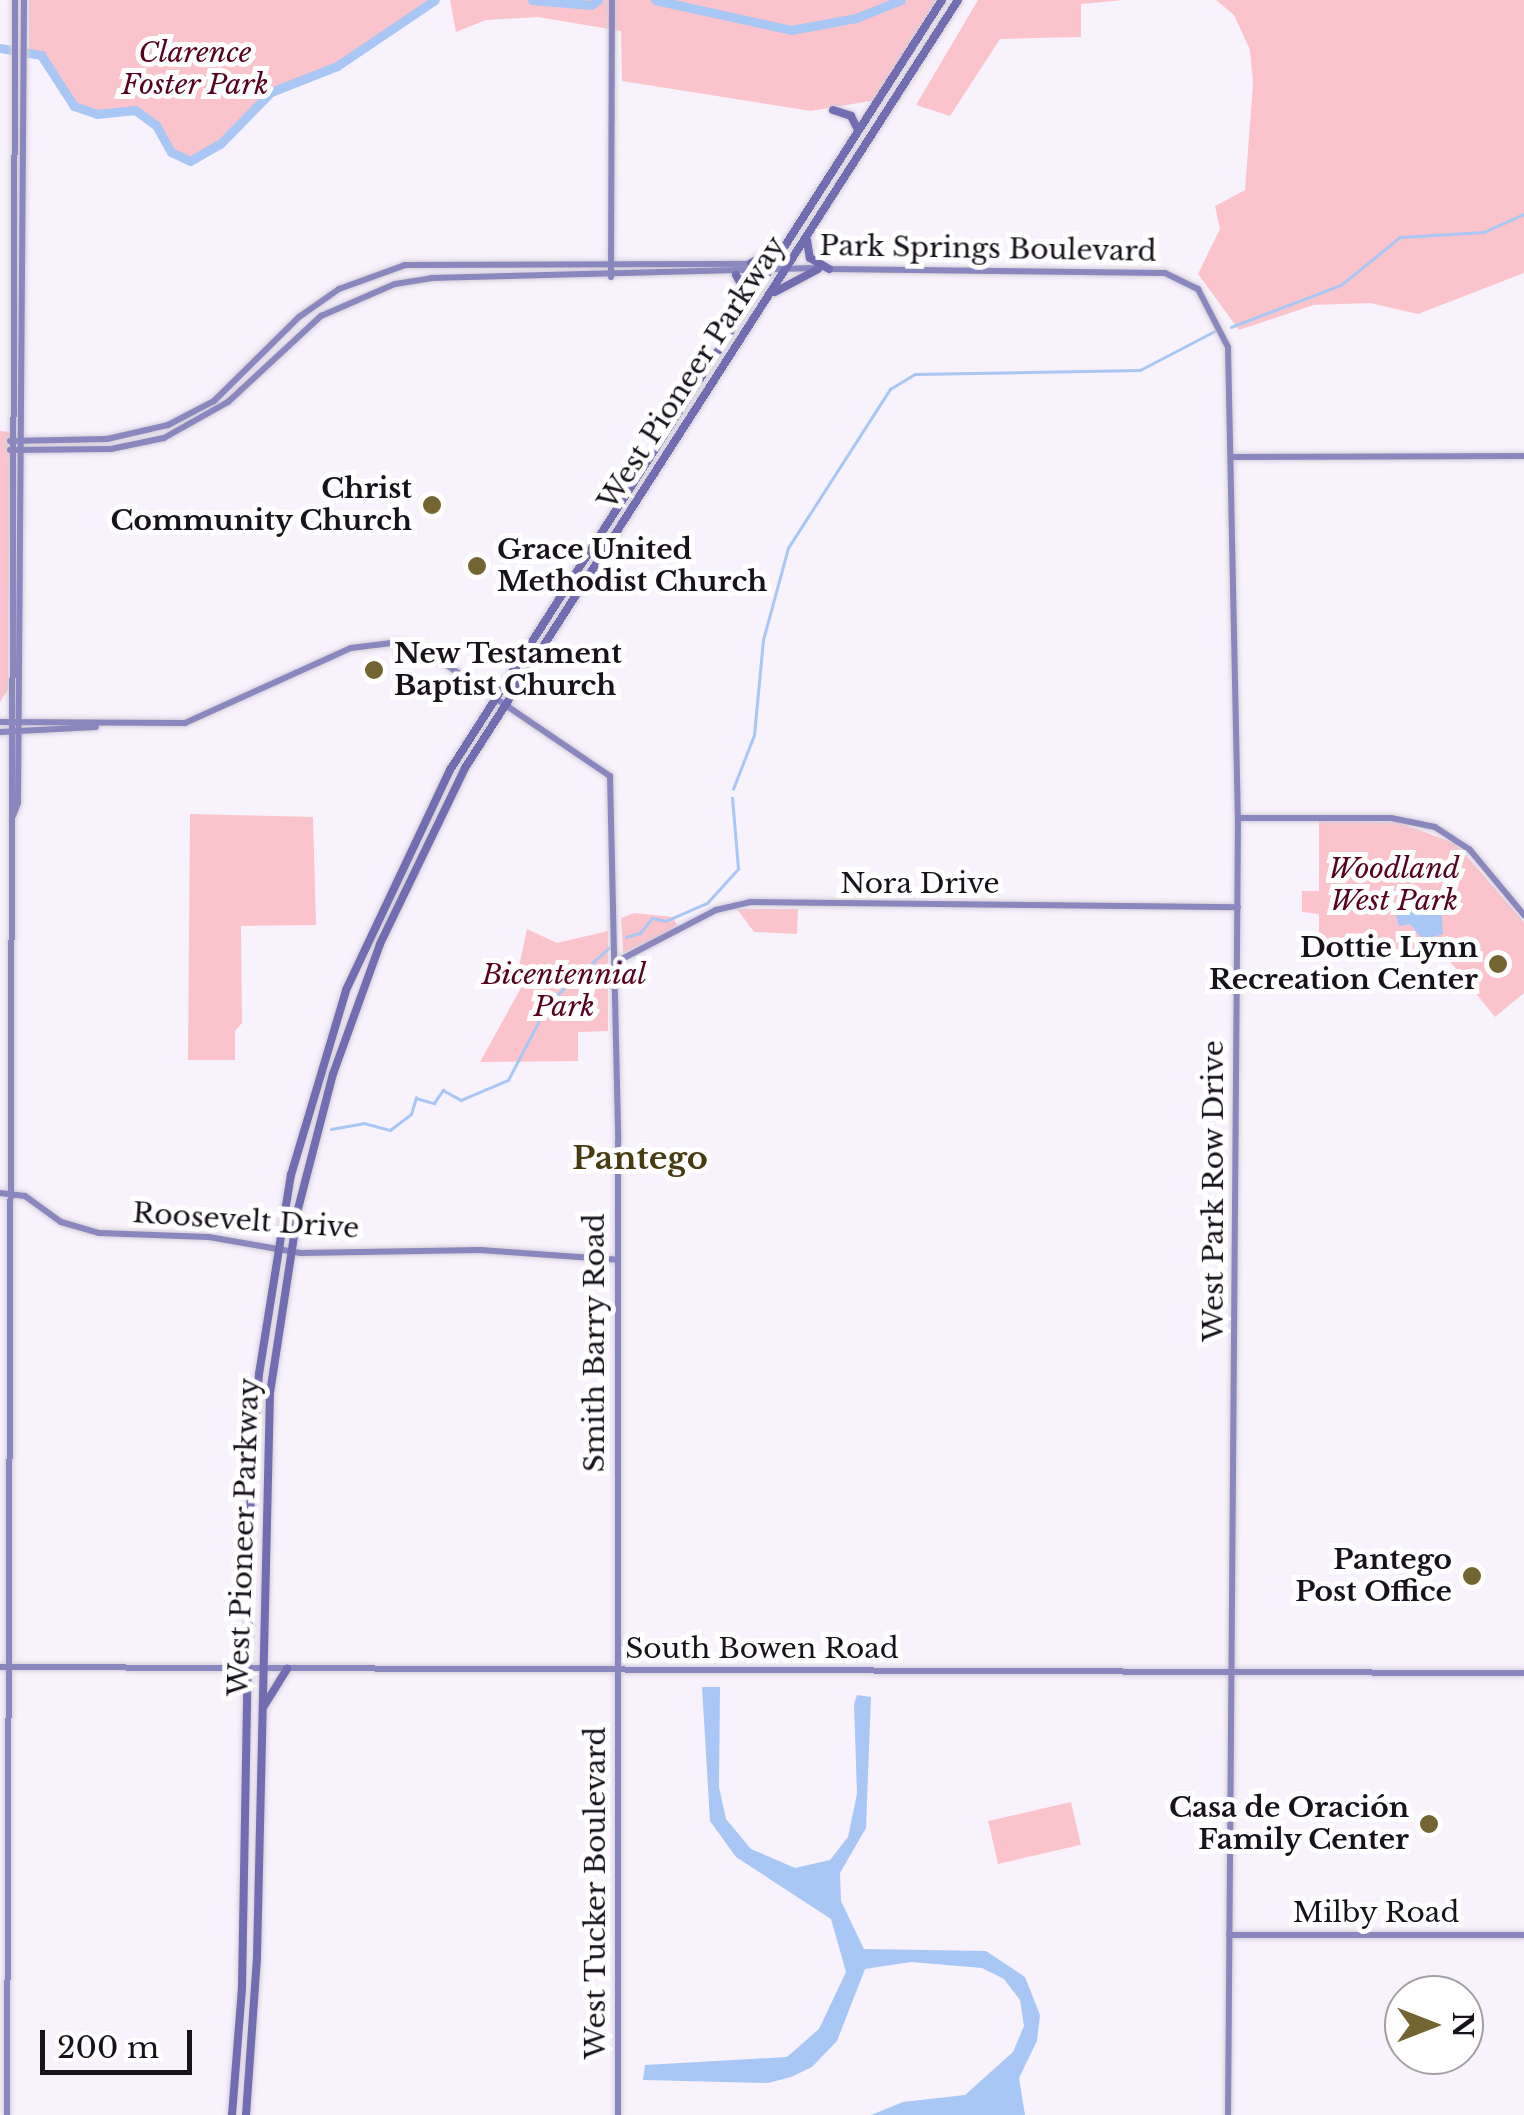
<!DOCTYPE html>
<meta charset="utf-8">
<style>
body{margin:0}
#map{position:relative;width:1524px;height:2115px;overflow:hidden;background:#f8f2fc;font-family:"Libre Baskerville",serif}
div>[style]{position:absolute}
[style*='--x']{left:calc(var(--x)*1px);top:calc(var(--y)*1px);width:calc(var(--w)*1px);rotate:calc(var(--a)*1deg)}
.green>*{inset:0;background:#fbc4cc;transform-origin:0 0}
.water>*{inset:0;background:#a8c7f4}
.stream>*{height:2.5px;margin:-1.25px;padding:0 1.25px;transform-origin:1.25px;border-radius:1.25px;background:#a8c7f4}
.river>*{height:9px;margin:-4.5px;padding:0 4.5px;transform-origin:4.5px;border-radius:4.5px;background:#a8c7f4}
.roads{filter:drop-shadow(0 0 2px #d4ced8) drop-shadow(0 0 2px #d4ced8)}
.secondary>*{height:6px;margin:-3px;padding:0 3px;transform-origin:3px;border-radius:3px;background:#8a87be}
.primary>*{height:8px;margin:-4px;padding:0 4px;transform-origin:4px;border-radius:4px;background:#726db0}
.dots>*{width:28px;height:28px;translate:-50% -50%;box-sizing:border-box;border:5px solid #fff;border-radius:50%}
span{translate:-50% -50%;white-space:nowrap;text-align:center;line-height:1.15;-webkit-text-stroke:10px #fff;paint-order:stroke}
.park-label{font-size:28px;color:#58001f;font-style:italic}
.street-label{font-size:28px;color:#18121b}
.poi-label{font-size:28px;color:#18121b;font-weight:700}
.right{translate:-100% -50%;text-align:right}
.left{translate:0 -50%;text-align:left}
.quarter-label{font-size:32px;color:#473b12;font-weight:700}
.north{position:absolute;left:1384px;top:1975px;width:100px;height:100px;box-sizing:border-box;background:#fff;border:2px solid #a3a0a4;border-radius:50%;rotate:90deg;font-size:28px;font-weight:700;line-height:40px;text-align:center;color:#18121b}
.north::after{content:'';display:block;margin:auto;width:35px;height:45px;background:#746432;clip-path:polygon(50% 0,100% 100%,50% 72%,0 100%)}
.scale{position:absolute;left:40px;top:2030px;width:152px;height:45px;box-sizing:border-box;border:5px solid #18121b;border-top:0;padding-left:12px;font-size:30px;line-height:35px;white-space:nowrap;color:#18121b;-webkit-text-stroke:8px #fff;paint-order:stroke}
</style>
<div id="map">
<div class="green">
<div style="clip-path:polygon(29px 0,435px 0,337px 66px,271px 92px,209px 153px,190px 161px,171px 153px,156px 125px,135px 110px,97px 114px,74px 106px,41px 55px,29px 52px)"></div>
<div style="clip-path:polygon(450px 0,936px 0,876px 100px,811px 111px,622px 81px,621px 31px,538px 17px,486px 20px,456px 32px)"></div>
<div style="clip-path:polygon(978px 0,1124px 0,1081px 4px,1081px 37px,1000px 39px,950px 116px,916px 105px)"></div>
<div style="clip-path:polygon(1216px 0,1524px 0,1524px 273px,1418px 314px,1370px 303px,1314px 305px,1239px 330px,1198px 274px,1220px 229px,1215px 206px,1245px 190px,1253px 83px,1250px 50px,1234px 15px)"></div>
<div style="clip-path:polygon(0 431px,10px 432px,8px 690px,0 702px)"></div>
<div style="clip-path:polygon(190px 814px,313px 817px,316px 925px,241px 926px,242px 1023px,235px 1031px,235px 1060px,188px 1060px)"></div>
<div style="clip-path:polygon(1319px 821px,1398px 822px,1456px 844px,1524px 922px,1524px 993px,1495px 1017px,1440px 949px,1319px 949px,1319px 914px,1302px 912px,1302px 891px,1319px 891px)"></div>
<div style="clip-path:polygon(737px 909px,798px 909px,797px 934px,754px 932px)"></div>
<div style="clip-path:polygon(634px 913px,673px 917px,679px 929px,623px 953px,621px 918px)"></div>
<div style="clip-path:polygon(527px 929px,557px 943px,608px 931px,608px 1031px,578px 1032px,578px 1061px,480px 1062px,522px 986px,516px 981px)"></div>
<div style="left:1071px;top:1802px;width:44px;height:85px;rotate:77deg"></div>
</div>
<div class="water">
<div style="clip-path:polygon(1434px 897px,1441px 904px,1443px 934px,1423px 940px,1410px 924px,1399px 926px,1396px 915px,1404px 914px,1405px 899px,1415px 904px)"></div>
<div style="clip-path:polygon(702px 1687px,720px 1687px,719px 1787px,726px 1819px,751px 1849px,795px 1868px,830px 1860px,848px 1837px,857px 1794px,854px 1704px,857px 1695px,871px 1697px,866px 1828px,840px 1873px,841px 1901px,864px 1949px,986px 1951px,1025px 1977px,1040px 2015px,1037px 2041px,1019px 2078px,1025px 2115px,871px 2115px,903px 2102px,965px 2095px,1013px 2052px,1024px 2026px,1020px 2000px,1004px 1979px,982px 1968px,911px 1962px,865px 1969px,837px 2041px,812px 2067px,791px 2077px,768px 2083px,643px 2080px,645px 2065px,787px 2057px,819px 2029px,846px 1972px,831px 1919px,736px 1857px,710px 1821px)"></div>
</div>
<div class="stream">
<div style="--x:1231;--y:327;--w:118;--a:-20.9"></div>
<div style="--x:1341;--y:285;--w:76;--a:-39.1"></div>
<div style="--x:1400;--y:237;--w:84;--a:-3.4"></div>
<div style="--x:1484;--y:232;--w:44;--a:-24.2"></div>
<div style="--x:733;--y:789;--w:58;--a:-68.7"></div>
<div style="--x:754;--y:735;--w:95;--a:-84.6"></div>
<div style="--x:763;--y:640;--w:95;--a:-74.8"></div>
<div style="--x:788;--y:548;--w:189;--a:-57.3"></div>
<div style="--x:890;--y:389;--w:29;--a:-31"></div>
<div style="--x:915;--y:374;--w:225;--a:-1"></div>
<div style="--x:1140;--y:370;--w:85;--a:-27.5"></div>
<div style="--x:626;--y:937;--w:15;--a:-16"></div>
<div style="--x:640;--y:933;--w:19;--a:-51"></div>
<div style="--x:652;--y:918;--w:14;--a:12"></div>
<div style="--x:666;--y:921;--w:45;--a:-23.7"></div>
<div style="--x:707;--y:903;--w:46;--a:-47.6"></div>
<div style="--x:738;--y:869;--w:71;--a:-94.8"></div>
<div style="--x:331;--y:1129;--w:34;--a:-10"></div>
<div style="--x:364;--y:1123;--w:27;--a:15"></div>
<div style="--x:390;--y:1130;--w:26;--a:-37"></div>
<div style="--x:411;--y:1114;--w:17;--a:-73"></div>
<div style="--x:416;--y:1098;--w:19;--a:16"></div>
<div style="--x:434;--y:1103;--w:16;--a:-55"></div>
<div style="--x:443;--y:1090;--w:21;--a:29"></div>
<div style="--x:461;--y:1100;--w:51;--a:-23.1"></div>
<div style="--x:508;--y:1080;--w:88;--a:-62.3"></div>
<div style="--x:549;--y:1002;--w:85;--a:-42.1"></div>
</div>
<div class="river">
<div style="--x:532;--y:0;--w:59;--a:4.8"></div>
<div style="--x:591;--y:5;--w:9;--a:-36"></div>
<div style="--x:655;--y:0;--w:139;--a:12.4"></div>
<div style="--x:791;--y:30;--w:66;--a:-10.5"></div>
<div style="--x:856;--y:18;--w:48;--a:-21.8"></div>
<div style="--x:0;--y:48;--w:42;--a:9.7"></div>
<div style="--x:41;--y:55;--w:61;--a:57.1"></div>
<div style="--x:74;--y:106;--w:24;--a:19"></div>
<div style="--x:97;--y:114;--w:38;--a:-6"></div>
<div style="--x:135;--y:110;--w:26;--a:36"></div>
<div style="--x:156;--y:125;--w:31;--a:61"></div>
<div style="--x:171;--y:152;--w:21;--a:25"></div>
<div style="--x:190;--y:161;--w:34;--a:-30"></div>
<div style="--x:220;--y:144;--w:73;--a:-45.6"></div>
<div style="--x:271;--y:92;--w:71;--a:-21.5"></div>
<div style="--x:337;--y:66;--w:118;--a:-34"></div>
</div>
<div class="roads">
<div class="secondary">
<div style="--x:828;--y:269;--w:337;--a:0.7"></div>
<div style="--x:1165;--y:273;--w:37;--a:26"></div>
<div style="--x:1198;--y:289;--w:65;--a:62.7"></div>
<div style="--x:1228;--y:347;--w:471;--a:88.8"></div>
<div style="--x:1238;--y:818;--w:1297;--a:90.44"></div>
<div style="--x:611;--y:277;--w:277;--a:-89.8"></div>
<div style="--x:10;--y:441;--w:97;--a:-1.2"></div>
<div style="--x:107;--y:439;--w:63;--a:-12.9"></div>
<div style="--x:168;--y:425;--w:52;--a:-27.6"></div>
<div style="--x:214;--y:401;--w:120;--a:-44.7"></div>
<div style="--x:299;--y:317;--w:49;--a:-35"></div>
<div style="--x:339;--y:289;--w:70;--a:-20"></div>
<div style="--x:405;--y:265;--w:371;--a:-0.2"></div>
<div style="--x:10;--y:450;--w:101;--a:-0.6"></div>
<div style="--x:111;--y:449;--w:54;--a:-11.7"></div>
<div style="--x:164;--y:438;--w:73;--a:-29.4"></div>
<div style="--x:228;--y:402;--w:127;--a:-42.8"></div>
<div style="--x:321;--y:316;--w:81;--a:-23.4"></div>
<div style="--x:395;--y:284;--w:36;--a:-9"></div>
<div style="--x:431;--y:278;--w:384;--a:-1.5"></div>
<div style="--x:1235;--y:457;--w:289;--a:-0.2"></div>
<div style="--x:0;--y:722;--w:185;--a:0.3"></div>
<div style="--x:185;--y:723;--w:182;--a:-24.3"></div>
<div style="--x:351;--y:648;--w:49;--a:-7"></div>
<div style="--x:400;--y:642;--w:24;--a:17"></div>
<div style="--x:423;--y:649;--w:226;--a:34.2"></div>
<div style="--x:610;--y:776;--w:365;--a:88.7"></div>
<div style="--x:618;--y:1141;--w:974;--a:90"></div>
<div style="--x:0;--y:732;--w:96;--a:-3"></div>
<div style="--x:13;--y:816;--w:14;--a:-69"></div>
<div style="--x:18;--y:803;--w:803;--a:-89.57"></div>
<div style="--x:1238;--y:818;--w:153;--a:0"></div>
<div style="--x:1391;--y:818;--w:45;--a:11.6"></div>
<div style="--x:1435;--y:827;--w:42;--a:33.3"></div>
<div style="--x:1470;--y:850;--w:85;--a:50.3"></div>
<div style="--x:616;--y:962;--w:113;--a:-27.5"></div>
<div style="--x:716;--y:910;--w:35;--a:-13"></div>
<div style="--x:750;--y:902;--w:488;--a:0.6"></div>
<div style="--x:0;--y:1193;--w:25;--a:7"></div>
<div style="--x:25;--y:1196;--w:44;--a:35.8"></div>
<div style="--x:61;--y:1222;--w:40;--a:16"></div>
<div style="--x:99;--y:1233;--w:110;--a:2.1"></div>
<div style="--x:209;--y:1237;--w:93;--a:9.9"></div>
<div style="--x:301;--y:1253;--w:179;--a:-1"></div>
<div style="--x:480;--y:1250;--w:138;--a:4.1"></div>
<div style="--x:0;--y:1667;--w:1524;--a:0.23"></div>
<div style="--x:1229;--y:1935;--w:295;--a:0"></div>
<div style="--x:7;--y:2115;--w:2115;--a:-89.78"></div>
</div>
<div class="primary">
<div style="--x:833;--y:110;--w:19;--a:18"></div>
<div style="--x:851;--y:116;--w:16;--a:63"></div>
<div style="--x:807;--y:240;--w:18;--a:81"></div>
<div style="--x:810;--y:258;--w:22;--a:30"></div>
<div style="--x:751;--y:263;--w:33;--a:-29"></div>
<div style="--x:736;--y:275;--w:29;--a:61"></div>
<div style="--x:775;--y:292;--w:49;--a:-28.1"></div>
<div style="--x:230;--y:1669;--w:27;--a:-54"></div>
<div style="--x:264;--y:1706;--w:44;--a:-58.1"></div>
<div style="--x:232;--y:2115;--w:128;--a:-85.5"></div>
<div style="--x:242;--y:1987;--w:509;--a:-88.99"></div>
<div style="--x:251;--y:1478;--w:104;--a:-85.6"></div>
<div style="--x:259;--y:1374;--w:202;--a:-80.9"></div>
<div style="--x:291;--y:1175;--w:193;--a:-73.4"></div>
<div style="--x:346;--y:990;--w:243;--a:-64.7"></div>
<div style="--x:450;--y:770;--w:914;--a:-57.42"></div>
<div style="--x:246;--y:2115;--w:159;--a:-86"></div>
<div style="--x:257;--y:1956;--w:563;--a:-88.68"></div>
<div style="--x:270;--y:1393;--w:186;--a:-81.3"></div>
<div style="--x:298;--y:1209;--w:139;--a:-75.5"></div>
<div style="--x:333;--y:1074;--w:138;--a:-70.1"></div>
<div style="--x:380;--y:944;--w:195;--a:-64.2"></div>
<div style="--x:465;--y:768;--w:913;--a:-57.3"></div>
</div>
</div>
<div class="dots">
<div style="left:432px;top:505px;background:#746432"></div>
<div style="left:477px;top:566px;background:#746432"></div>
<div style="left:374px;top:670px;background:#746432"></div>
<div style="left:1498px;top:964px;background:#746432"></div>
<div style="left:1472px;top:1576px;background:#746432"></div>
<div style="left:1429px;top:1824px;background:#746432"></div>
</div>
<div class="park-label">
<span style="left:195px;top:69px">Clarence<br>Foster Park</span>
<span style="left:1394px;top:885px">Woodland<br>West Park</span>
<span style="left:564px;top:991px">Bicentennial<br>Park</span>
</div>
<div class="street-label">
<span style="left:988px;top:249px;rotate:1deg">Park Springs Boulevard</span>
<span style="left:692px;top:373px;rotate:-57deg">West Pioneer Parkway</span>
<span style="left:920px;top:884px">Nora Drive</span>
<span style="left:1214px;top:1191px;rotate:-90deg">West Park Row Drive</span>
<span style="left:246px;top:1221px;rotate:4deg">Roosevelt Drive</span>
<span style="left:595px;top:1343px;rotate:-90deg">Smith Barry Road</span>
<span style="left:244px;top:1537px;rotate:-88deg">West Pioneer Parkway</span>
<span style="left:762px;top:1649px">South Bowen Road</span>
<span style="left:596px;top:1893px;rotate:-90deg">West Tucker Boulevard</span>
<span style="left:1376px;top:1913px">Milby Road</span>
</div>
<div class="poi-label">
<span class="right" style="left:412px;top:505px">Christ<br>Community Church</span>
<span class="left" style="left:497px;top:566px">Grace United<br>Methodist Church</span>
<span class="left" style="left:394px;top:670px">New Testament<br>Baptist Church</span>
<span class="right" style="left:1478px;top:964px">Dottie Lynn<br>Recreation Center</span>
<span class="right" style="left:1452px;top:1576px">Pantego<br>Post Office</span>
<span class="right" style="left:1409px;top:1824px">Casa de Oración<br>Family Center</span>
</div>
<div class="quarter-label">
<span style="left:640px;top:1158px">Pantego</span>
</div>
<div class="north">N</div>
<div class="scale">200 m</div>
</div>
